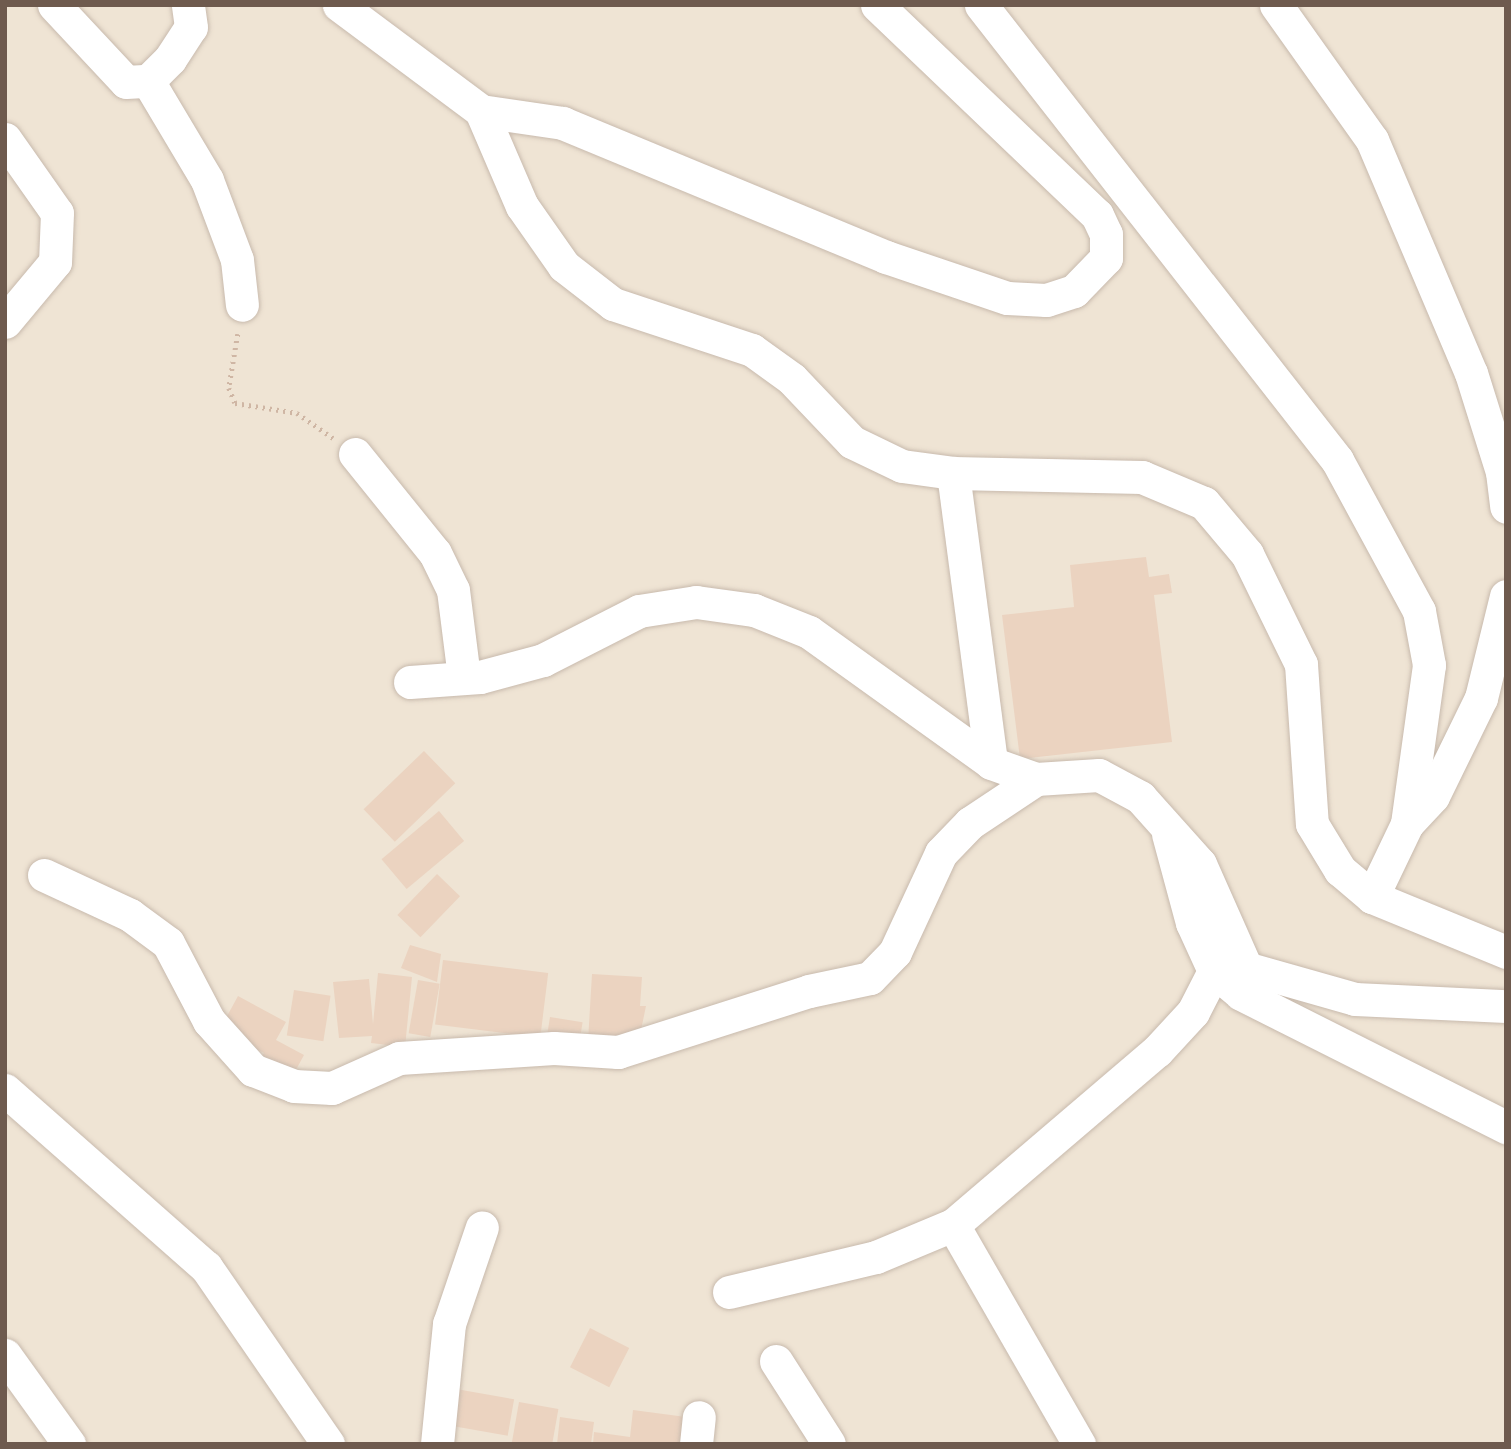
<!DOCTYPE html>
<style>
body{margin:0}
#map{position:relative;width:1511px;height:1449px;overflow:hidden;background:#f9f2e5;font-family:"DejaVu Sans",sans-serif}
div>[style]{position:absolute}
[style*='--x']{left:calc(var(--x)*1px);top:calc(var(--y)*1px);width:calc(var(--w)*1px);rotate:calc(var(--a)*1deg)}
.residential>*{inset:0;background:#efe4d4;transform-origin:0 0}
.building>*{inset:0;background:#ebd3c0;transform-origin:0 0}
.path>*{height:4.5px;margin-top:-2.25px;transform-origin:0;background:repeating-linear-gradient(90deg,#cfb6a4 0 2px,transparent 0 7px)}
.roads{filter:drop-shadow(0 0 2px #c8baad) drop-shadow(0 0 2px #c8baad)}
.street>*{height:33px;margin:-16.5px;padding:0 16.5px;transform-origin:16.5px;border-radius:16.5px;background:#fff}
span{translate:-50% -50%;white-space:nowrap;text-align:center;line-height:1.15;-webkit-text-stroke:5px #fcf6eb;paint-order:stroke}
.frame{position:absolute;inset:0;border:7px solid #6e5a4e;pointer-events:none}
</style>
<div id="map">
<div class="residential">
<div style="left:5px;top:5px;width:1501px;height:1439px"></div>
</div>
<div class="building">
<div style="clip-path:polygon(1146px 557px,1149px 577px,1169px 574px,1172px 593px,1154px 595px,1172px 742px,1020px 759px,1002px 615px,1074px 607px,1070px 565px)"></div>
<div style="left:424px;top:751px;width:45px;height:84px;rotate:46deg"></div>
<div style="left:439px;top:811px;width:39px;height:75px;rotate:50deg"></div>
<div style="left:437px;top:874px;width:32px;height:57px;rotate:44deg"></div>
<div style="clip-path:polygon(410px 945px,441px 954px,437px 982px,401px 968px)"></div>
<div style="left:443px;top:960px;width:106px;height:65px;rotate:7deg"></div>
<div style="clip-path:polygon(378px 973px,412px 977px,405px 1047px,371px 1043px,372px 1036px,339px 1038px,333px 982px,369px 979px,373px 1024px)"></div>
<div style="clip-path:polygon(592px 974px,642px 977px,640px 1006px,646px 1006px,640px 1035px,588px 1041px)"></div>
<div style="left:418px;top:980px;width:22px;height:54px;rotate:10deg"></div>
<div style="left:294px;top:990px;width:37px;height:46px;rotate:9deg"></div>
<div style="clip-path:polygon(238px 996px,286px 1022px,276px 1040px,304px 1055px,291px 1079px,256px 1067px,264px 1053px,220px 1029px)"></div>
<div style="left:550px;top:1017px;width:33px;height:16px;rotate:9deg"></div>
<div style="left:590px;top:1328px;width:44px;height:44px;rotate:27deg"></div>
<div style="left:456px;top:1389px;width:59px;height:37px;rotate:10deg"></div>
<div style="left:519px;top:1402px;width:40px;height:41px;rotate:10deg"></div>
<div style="clip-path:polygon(633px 1410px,686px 1417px,682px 1444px,593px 1444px,594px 1432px,630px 1437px)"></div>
<div style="clip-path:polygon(560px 1417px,594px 1422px,591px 1444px,557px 1444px)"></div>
</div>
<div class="path">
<div style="--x:238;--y:334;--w:55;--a:99.5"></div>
<div style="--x:229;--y:388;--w:16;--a:68"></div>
<div style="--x:235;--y:403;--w:63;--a:9.2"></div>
<div style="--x:297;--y:413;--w:44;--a:34.8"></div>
</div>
<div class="roads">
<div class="street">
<div style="--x:54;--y:5;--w:105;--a:46.9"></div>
<div style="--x:126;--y:82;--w:22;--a:-3"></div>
<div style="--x:148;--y:81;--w:31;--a:-45"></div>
<div style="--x:170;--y:59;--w:38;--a:-57"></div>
<div style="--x:191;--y:27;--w:22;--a:-98"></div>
<div style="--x:339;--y:5;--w:177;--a:36.7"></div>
<div style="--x:877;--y:5;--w:304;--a:43.7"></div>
<div style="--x:1097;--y:215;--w:21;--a:65"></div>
<div style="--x:1106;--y:234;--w:24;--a:90"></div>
<div style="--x:1106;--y:258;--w:46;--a:134.1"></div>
<div style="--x:1074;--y:291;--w:29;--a:162"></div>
<div style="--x:1046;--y:300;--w:39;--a:-177"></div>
<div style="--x:1007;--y:298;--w:128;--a:-161.3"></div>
<div style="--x:886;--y:257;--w:350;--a:-157.5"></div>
<div style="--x:563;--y:123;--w:83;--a:-171.7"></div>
<div style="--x:481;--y:111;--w:103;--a:66.7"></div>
<div style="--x:522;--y:206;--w:73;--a:55"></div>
<div style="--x:564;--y:266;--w:62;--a:37.8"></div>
<div style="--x:613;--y:304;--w:146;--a:18.3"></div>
<div style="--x:752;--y:350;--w:49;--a:35.9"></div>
<div style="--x:792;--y:379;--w:87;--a:46.4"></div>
<div style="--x:852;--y:442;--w:55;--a:25.6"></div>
<div style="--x:902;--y:466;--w:51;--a:7.8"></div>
<div style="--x:953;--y:473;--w:189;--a:1.2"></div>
<div style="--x:1142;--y:477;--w:67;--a:22.8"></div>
<div style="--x:1204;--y:503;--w:67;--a:49.9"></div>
<div style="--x:1247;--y:554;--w:123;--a:63.9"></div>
<div style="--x:1301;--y:664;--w:160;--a:86.1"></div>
<div style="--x:1312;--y:824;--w:54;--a:58.7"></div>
<div style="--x:1340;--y:870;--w:42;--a:40.2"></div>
<div style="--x:1372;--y:897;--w:145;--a:22.3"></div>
<div style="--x:981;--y:5;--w:578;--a:51.96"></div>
<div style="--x:1337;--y:460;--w:172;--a:61.5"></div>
<div style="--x:1419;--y:611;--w:55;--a:79.5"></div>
<div style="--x:1429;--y:665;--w:161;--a:97.9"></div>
<div style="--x:1407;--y:824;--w:81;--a:115.6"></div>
<div style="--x:1276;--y:5;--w:166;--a:54.6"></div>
<div style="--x:1372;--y:140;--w:253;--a:67"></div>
<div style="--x:1471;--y:373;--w:104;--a:72.6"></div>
<div style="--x:1502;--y:472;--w:35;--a:83"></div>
<div style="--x:148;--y:81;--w:115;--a:59.2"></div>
<div style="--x:207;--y:180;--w:85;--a:69.4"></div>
<div style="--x:237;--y:260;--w:45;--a:83.7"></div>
<div style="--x:5;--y:139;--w:90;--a:54.9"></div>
<div style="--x:57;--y:213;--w:49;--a:92.3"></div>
<div style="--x:55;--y:262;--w:78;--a:129.8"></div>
<div style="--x:355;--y:454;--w:127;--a:51.1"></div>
<div style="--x:435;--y:553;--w:41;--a:64.1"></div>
<div style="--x:453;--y:590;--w:88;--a:82.8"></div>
<div style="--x:953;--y:473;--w:292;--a:82.5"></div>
<div style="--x:410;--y:682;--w:70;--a:-4.1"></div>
<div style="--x:480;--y:677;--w:65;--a:-15.1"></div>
<div style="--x:543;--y:660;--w:108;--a:-27"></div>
<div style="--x:639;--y:611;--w:58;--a:-9"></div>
<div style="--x:696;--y:602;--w:59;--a:7.9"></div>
<div style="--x:754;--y:610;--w:59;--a:21.8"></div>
<div style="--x:809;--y:632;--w:224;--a:35.7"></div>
<div style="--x:991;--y:763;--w:48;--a:19.6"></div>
<div style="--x:1036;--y:779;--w:63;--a:-3.6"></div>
<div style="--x:1099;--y:775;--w:47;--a:28.2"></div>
<div style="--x:1140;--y:797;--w:90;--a:48.2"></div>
<div style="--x:1200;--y:864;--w:114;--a:66.1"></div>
<div style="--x:1246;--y:968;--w:113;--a:15.9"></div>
<div style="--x:1355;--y:999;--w:151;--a:2.7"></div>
<div style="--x:1407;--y:824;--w:38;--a:-47"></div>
<div style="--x:1433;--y:796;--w:109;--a:-63.9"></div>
<div style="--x:1481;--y:698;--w:105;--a:-76.2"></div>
<div style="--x:1168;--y:834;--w:92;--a:74.9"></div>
<div style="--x:1192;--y:923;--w:53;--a:65.4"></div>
<div style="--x:1214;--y:971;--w:35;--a:40"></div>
<div style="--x:1241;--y:994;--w:297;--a:26.7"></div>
<div style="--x:44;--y:875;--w:95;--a:24.9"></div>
<div style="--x:130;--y:915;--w:47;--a:36.4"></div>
<div style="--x:168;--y:943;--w:88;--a:62.3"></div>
<div style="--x:209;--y:1021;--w:66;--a:48.1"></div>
<div style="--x:253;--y:1070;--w:44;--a:21.3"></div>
<div style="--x:294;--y:1086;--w:38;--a:3"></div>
<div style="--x:332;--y:1088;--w:73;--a:-24.1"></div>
<div style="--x:399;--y:1058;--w:155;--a:-3.7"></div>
<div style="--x:554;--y:1048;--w:64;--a:3.6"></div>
<div style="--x:618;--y:1052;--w:201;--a:-17.7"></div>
<div style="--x:809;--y:991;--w:62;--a:-12"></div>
<div style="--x:870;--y:978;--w:36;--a:-46"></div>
<div style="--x:895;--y:952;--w:109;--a:-65.1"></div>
<div style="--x:941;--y:853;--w:42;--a:-46"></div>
<div style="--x:970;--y:823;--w:79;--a:-33.7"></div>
<div style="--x:5;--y:1090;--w:268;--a:41.4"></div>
<div style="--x:206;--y:1267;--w:215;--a:55.4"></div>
<div style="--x:953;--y:1225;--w:253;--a:60.1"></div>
<div style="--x:729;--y:1292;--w:151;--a:-13.4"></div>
<div style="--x:876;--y:1257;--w:83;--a:-22.6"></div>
<div style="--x:953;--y:1225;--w:268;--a:-40.5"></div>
<div style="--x:1157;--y:1051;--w:53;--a:-47.3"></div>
<div style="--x:1193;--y:1012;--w:46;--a:-62.9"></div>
<div style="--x:5;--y:1355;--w:110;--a:54.3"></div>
<div style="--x:776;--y:1361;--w:98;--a:57.4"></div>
<div style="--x:437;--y:1444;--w:121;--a:-84.3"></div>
<div style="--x:449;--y:1324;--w:102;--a:-71.2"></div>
<div style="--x:696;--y:1444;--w:27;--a:-84"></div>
</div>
</div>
<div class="frame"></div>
</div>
